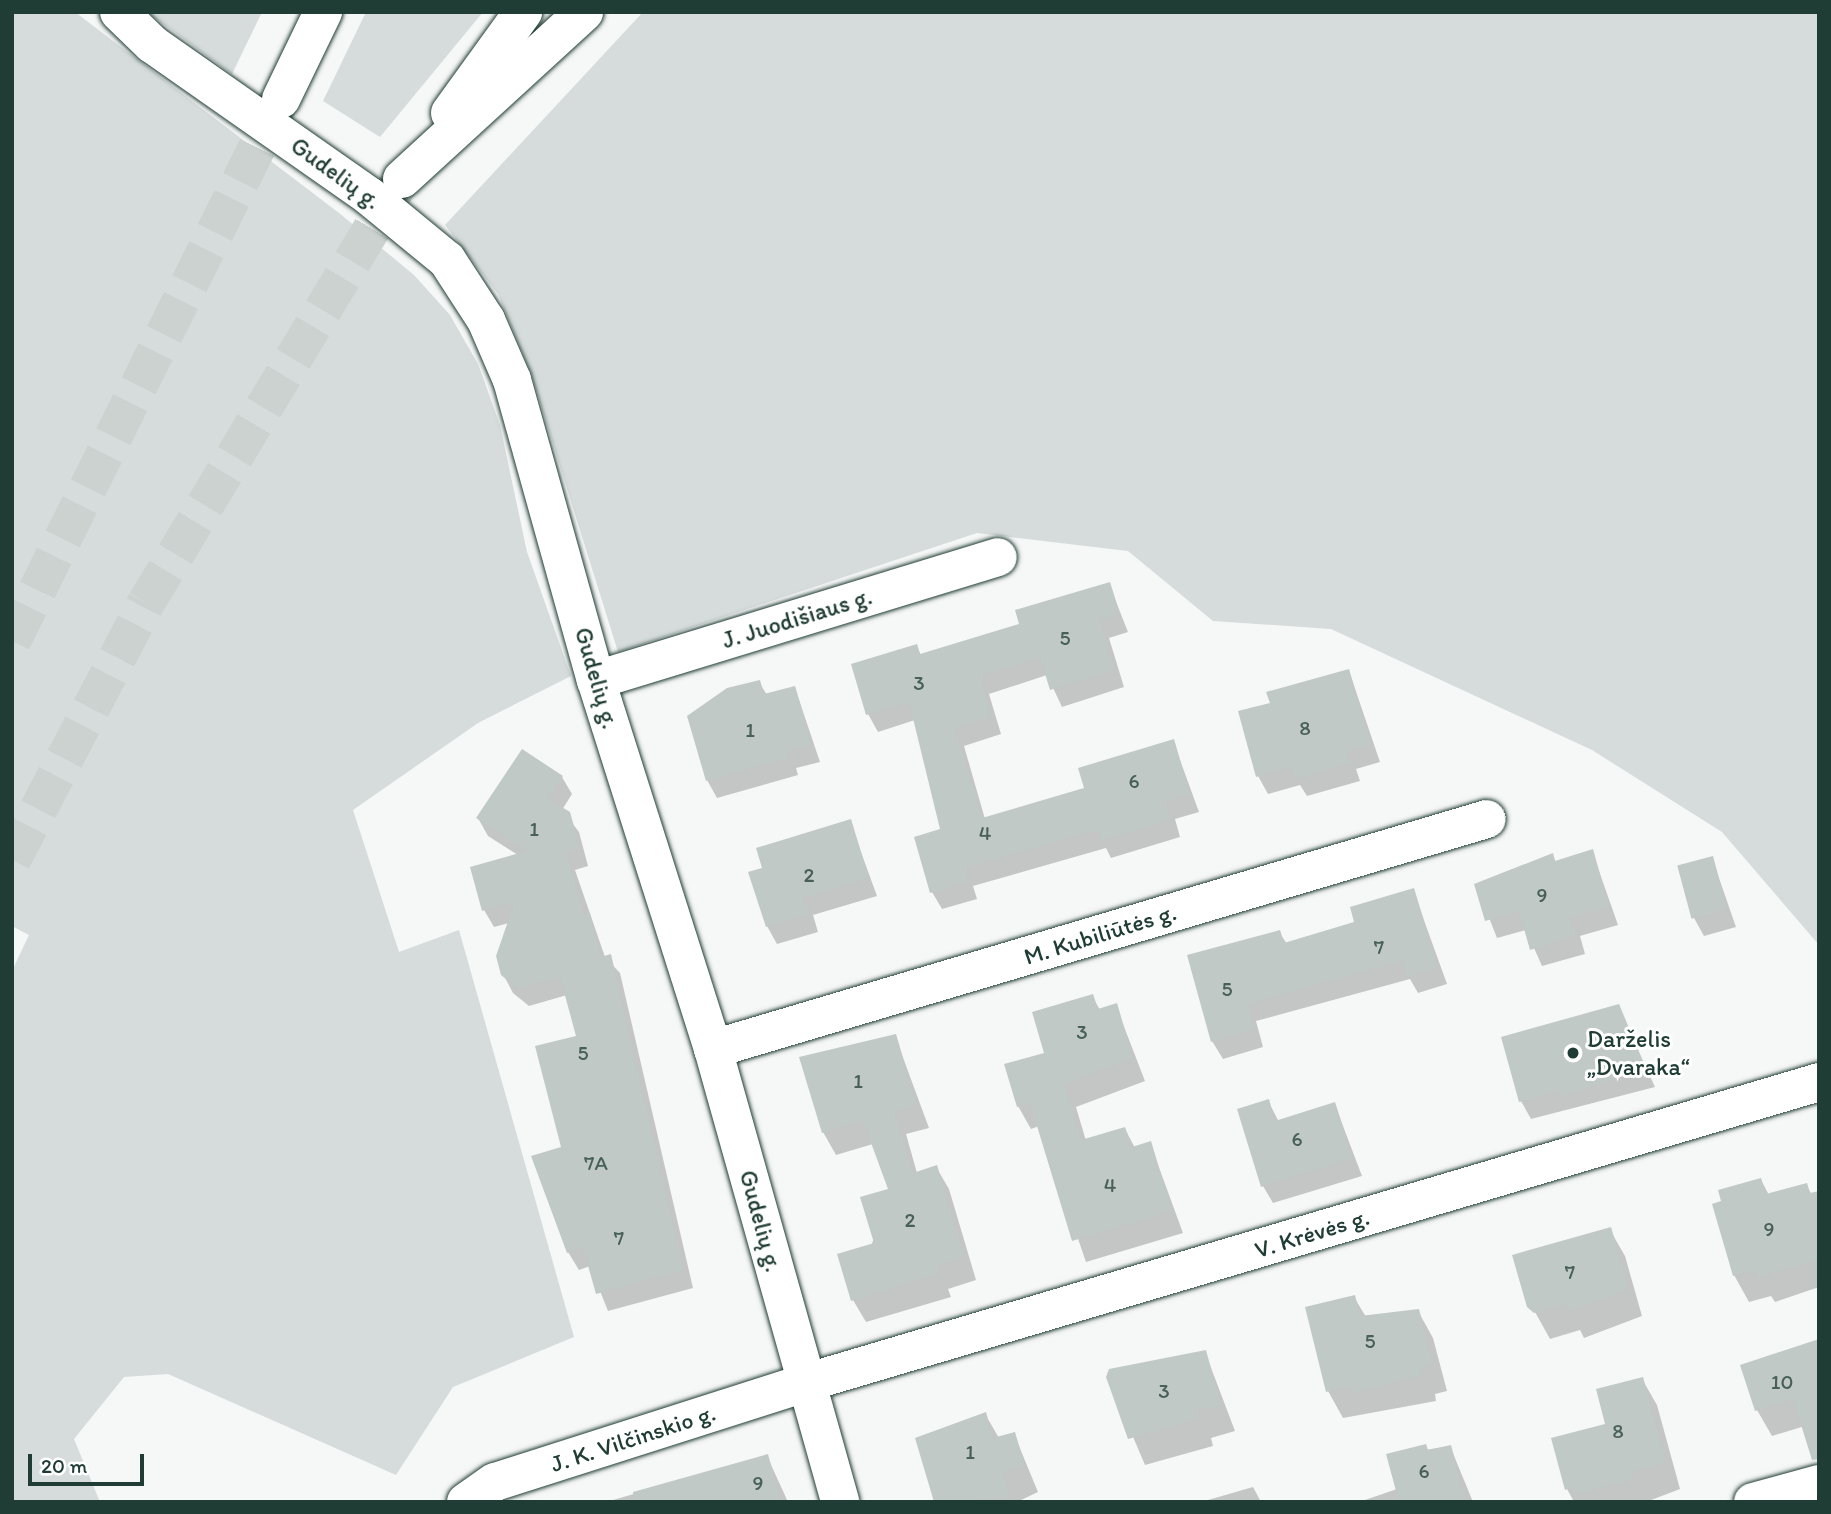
<!DOCTYPE html>
<meta charset="utf-8">
<style>
body{margin:0}
#map{position:relative;width:1831px;height:1514px;overflow:hidden;background:#f6f7f7;font-family:Itim,sans-serif}
div>[style]{position:absolute}
[style*='--x']{left:calc(var(--x)*1px);top:calc(var(--y)*1px);width:calc(var(--w)*1px);rotate:calc(var(--a)*1deg)}
.green>*{inset:0;background:#d6dcdb}
.shadow>*{inset:0;background:#0003}
.building>*{inset:0;background:#c0c9c6;transform-origin:0 0}
.highway-tunnel>*{height:38px;margin-top:-19px;transform-origin:0;background:repeating-linear-gradient(90deg,#cbd2d0 0 38px,transparent 0 57px)}
.roads{filter:drop-shadow(0 0 2px #1f3d34) drop-shadow(0 0 2px #1f3d34)}
.minor>*{height:38px;margin:-19px;padding:0 19px;transform-origin:19px;border-radius:19px;background:#fff}
.highway>*{height:38px;margin:-19px;padding:0 19px;transform-origin:19px;border-radius:19px;background:#fff}
.dots>*{width:19px;height:19px;translate:-50% -50%;box-sizing:border-box;border:4px solid #fff;border-radius:50%}
span{translate:-50% -50%;white-space:nowrap;text-align:center;line-height:1.15;-webkit-text-stroke:6px #fff;paint-order:stroke}
.number-label{font-size:21px;color:#476058}
.number-label span{-webkit-text-stroke-width:0}
.street-label{font-size:24px;color:#1f3d34}
.poi-label{font-size:24px;color:#1f3d34}
.left{translate:0 -50%;text-align:left}
.frame{position:absolute;inset:0;border:14px solid #1f3d34;pointer-events:none}
.scale{position:absolute;left:28px;top:1454px;width:116px;height:32px;box-sizing:border-box;border:4px solid #1f3d34;border-top:0;padding-left:9px;font-size:21px;line-height:24px;white-space:nowrap;color:#1f3d34;-webkit-text-stroke:5px #fff;paint-order:stroke}
</style>
<div id="map">
<div class="green">
<div style="clip-path:polygon(12px 12px,75px 12px,339px 213px,414px 275px,450px 315px,478px 364px,500px 425px,527px 552px,571px 676px,478px 723px,353px 810px,399px 952px,459px 930px,574px 1337px,453px 1387px,396px 1475px,168px 1374px,124px 1377px,74px 1439px,100px 1502px,12px 1502px,12px 971px,29px 935px,12px 926px)"></div>
<div style="clip-path:polygon(147px 12px,262px 12px,232px 74px)"></div>
<div style="clip-path:polygon(366px 12px,483px 12px,380px 137px,323px 101px)"></div>
<div style="clip-path:polygon(643px 12px,1819px 12px,1819px 945px,1722px 832px,1592px 750px,1331px 629px,1213px 621px,1128px 551px,977px 533px,618px 652px,531px 373px,498px 294px,445px 225px)"></div>
</div>
<div class="shadow">
<div style="clip-path:polygon(1109px 584px,1128px 632px,1109px 638px,1124px 687px,1062px 707px,1047px 675px,989px 694px,1001px 734px,964px 746px,985px 819px,1086px 790px,1173px 741px,1199px 812px,1175px 819px,1180px 837px,1111px 858px,1106px 848px,973px 886px,977px 899px,942px 909px,932px 892px,942px 830px,915px 720px,878px 732px,868px 714px,916px 646px,921px 655px,1022px 625px)"></div>
<div style="clip-path:polygon(1349px 671px,1380px 762px,1356px 769px,1360px 781px,1307px 796px,1300px 785px,1268px 794px,1258px 776px,1272px 704px)"></div>
<div style="clip-path:polygon(759px 682px,767px 695px,795px 688px,820px 762px,796px 768px,798px 775px,717px 798px,707px 780px)"></div>
<div style="clip-path:polygon(562px 777px,572px 794px,562px 810px,579px 832px,588px 866px,575px 870px,605px 957px,620px 973px,693px 1288px,608px 1311px,590px 1266px,579px 1270px,568px 1252px,578px 1037px,567px 995px,529px 1006px,513px 993px,503px 974px,509px 923px,494px 927px,484px 910px,518px 855px,488px 836px,478px 818px)"></div>
<div style="clip-path:polygon(850px 822px,877px 896px,813px 915px,818px 932px,777px 944px,767px 926px,764px 869px)"></div>
<div style="clip-path:polygon(1592px 851px,1618px 925px,1580px 936px,1585px 954px,1542px 966px,1526px 930px,1497px 938px,1476px 885px,1552px 855px,1556px 862px)"></div>
<div style="clip-path:polygon(1712px 858px,1736px 927px,1704px 936px,1694px 918px)"></div>
<div style="clip-path:polygon(1413px 890px,1447px 984px,1418px 993px,1410px 979px,1256px 1021px,1263px 1047px,1223px 1059px,1212px 1041px,1279px 932px,1287px 944px,1357px 923px)"></div>
<div style="clip-path:polygon(1092px 996px,1100px 1010px,1116px 1006px,1145px 1081px,1076px 1107px,1086px 1141px,1125px 1129px,1135px 1148px,1150px 1143px,1183px 1233px,1086px 1262px,1039px 1126px,1031px 1129px,1018px 1106px,1046px 1054px)"></div>
<div style="clip-path:polygon(1618px 1006px,1655px 1087px,1531px 1119px,1521px 1101px)"></div>
<div style="clip-path:polygon(895px 1036px,929px 1128px,906px 1134px,917px 1173px,936px 1167px,949px 1189px,976px 1280px,948px 1289px,951px 1297px,866px 1322px,853px 1300px,890px 1190px,873px 1144px,836px 1155px,823px 1132px)"></div>
<div style="clip-path:polygon(1268px 1101px,1279px 1122px,1335px 1105px,1362px 1176px,1273px 1203px,1263px 1186px)"></div>
<div style="clip-path:polygon(1761px 1180px,1769px 1195px,1806px 1185px,1812px 1195px,1819px 1193px,1819px 1287px,1775px 1302px,1771px 1296px,1749px 1302px,1734px 1275px)"></div>
<div style="clip-path:polygon(1610px 1230px,1625px 1256px,1642px 1316px,1584px 1338px,1580px 1330px,1550px 1339px,1535px 1312px)"></div>
<div style="clip-path:polygon(1354px 1297px,1366px 1317px,1418px 1311px,1433px 1338px,1447px 1391px,1435px 1394px,1436px 1401px,1343px 1418px,1328px 1391px)"></div>
<div style="clip-path:polygon(1819px 1341px,1805px 1426px,1772px 1436px,1757px 1410px)"></div>
<div style="clip-path:polygon(1205px 1352px,1235px 1431px,1211px 1438px,1213px 1446px,1145px 1465px,1108px 1378px)"></div>
<div style="clip-path:polygon(1642px 1379px,1657px 1405px,1680px 1489px,1646px 1502px,1574px 1502px,1567px 1489px)"></div>
<div style="clip-path:polygon(985px 1414px,999px 1438px,1014px 1434px,1038px 1492px,1017px 1502px,935px 1502px)"></div>
<div style="clip-path:polygon(1450px 1446px,1473px 1502px,1359px 1502px,1397px 1489px,1388px 1456px)"></div>
<div style="clip-path:polygon(767px 1456px,788px 1502px,606px 1502px)"></div>
<div style="clip-path:polygon(1253px 1487px,1261px 1502px,1201px 1502px)"></div>
</div>
<div class="building">
<div style="clip-path:polygon(1110px 582px,1120px 614px,1100px 620px,1115px 670px,1050px 690px,1040px 657px,980px 676px,992px 717px,955px 728px,982px 818px,1084px 788px,1078px 768px,1174px 739px,1190px 794px,1166px 802px,1171px 820px,1100px 841px,1096px 830px,965px 868px,968px 882px,930px 893px,914px 837px,940px 829px,909px 702px,866px 715px,851px 664px,917px 644px,920px 654px,1019px 624px,1015px 610px)"></div>
<div style="clip-path:polygon(1349px 669px,1371px 744px,1348px 751px,1351px 763px,1295px 779px,1291px 767px,1256px 777px,1238px 711px,1270px 703px,1266px 692px)"></div>
<div style="clip-path:polygon(760px 680px,764px 694px,795px 686px,812px 744px,788px 751px,790px 757px,706px 781px,687px 716px,727px 688px)"></div>
<div style="clip-path:polygon(522px 749px,563px 776px,548px 799px,570px 812px,580px 848px,566px 852px,584px 914px,590px 913px,601px 957px,611px 954px,684px 1270px,596px 1294px,583px 1248px,567px 1253px,531px 1156px,561px 1147px,535px 1046px,576px 1036px,560px 977px,518px 989px,501px 975px,496px 956px,515px 901px,482px 911px,470px 867px,527px 851px,476px 818px)"></div>
<div style="clip-path:polygon(851px 819px,869px 878px,804px 898px,809px 914px,766px 927px,748px 872px,762px 868px,756px 848px)"></div>
<div style="clip-path:polygon(1593px 849px,1609px 907px,1571px 918px,1576px 936px,1530px 950px,1519px 911px,1485px 921px,1474px 884px,1553px 853px,1555px 861px)"></div>
<div style="left:1713px;top:856px;width:55px;height:37px;rotate:75deg"></div>
<div style="clip-path:polygon(1414px 888px,1438px 967px,1407px 977px,1402px 961px,1248px 1004px,1255px 1029px,1211px 1042px,1187px 955px,1280px 930px,1284px 943px,1354px 922px,1350px 907px)"></div>
<div style="clip-path:polygon(1093px 994px,1098px 1009px,1117px 1003px,1133px 1058px,1065px 1084px,1081px 1140px,1125px 1127px,1132px 1147px,1151px 1141px,1172px 1211px,1072px 1241px,1030px 1103px,1017px 1107px,1004px 1064px,1044px 1053px,1032px 1012px)"></div>
<div style="clip-path:polygon(1619px 1004px,1646px 1069px,1559px 1097px,1557px 1092px,1519px 1102px,1501px 1037px)"></div>
<div style="clip-path:polygon(896px 1034px,917px 1105px,894px 1112px,913px 1173px,937px 1165px,965px 1257px,937px 1266px,939px 1274px,851px 1301px,837px 1254px,874px 1243px,860px 1197px,888px 1189px,863px 1121px,822px 1133px,799px 1057px)"></div>
<div style="clip-path:polygon(1269px 1099px,1275px 1121px,1335px 1102px,1353px 1158px,1261px 1187px,1237px 1109px)"></div>
<div style="clip-path:polygon(1761px 1178px,1766px 1194px,1807px 1183px,1810px 1193px,1819px 1191px,1819px 1260px,1758px 1277px,1756px 1270px,1733px 1276px,1712px 1204px,1721px 1201px,1718px 1190px)"></div>
<div style="clip-path:polygon(1611px 1227px,1629px 1289px,1568px 1312px,1565px 1304px,1534px 1313px,1527px 1307px,1512px 1255px)"></div>
<div style="clip-path:polygon(1355px 1295px,1360px 1316px,1419px 1309px,1433px 1365px,1421px 1368px,1423px 1375px,1352px 1393px,1351px 1386px,1326px 1392px,1305px 1307px)"></div>
<div style="clip-path:polygon(1819px 1339px,1819px 1459px,1812px 1460px,1793px 1399px,1755px 1411px,1740px 1365px)"></div>
<div style="clip-path:polygon(1206px 1350px,1221px 1405px,1197px 1411px,1199px 1419px,1128px 1439px,1106px 1377px,1109px 1369px)"></div>
<div style="clip-path:polygon(1643px 1377px,1666px 1462px,1632px 1472px,1634px 1479px,1575px 1495px,1573px 1487px,1565px 1490px,1551px 1438px,1605px 1424px,1596px 1389px)"></div>
<div style="clip-path:polygon(986px 1412px,993px 1438px,1015px 1432px,1025px 1466px,1003px 1472px,1010px 1497px,934px 1502px,915px 1438px)"></div>
<div style="clip-path:polygon(1426px 1444px,1428px 1450px,1451px 1445px,1466px 1502px,1399px 1502px,1386px 1454px)"></div>
<div style="clip-path:polygon(768px 1454px,781px 1502px,634px 1502px,633px 1492px)"></div>
</div>
<div class="highway-tunnel">
<div style="--x:12;--y:641;--w:605;--a:-63.6"></div>
<div style="--x:12;--y:860;--w:290;--a:-62.5"></div>
<div style="--x:146;--y:603;--w:495;--a:-58.9"></div>
</div>
<div class="roads">
<div class="minor">
<div style="--x:119;--y:12;--w:46;--a:44.1"></div>
<div style="--x:152;--y:44;--w:265;--a:35"></div>
<div style="--x:369;--y:196;--w:101;--a:39.4"></div>
<div style="--x:447;--y:260;--w:72;--a:57"></div>
<div style="--x:486;--y:320;--w:65;--a:66.6"></div>
<div style="--x:512;--y:380;--w:312;--a:74.4"></div>
<div style="--x:596;--y:680;--w:387;--a:72.4"></div>
<div style="--x:713;--y:1049;--w:470;--a:74.3"></div>
<div style="--x:596;--y:680;--w:420;--a:-17"></div>
<div style="--x:713;--y:1049;--w:807;--a:-16.55"></div>
<div style="--x:466;--y:1502;--w:35;--a:-35"></div>
<div style="--x:495;--y:1482;--w:325;--a:-17.7"></div>
<div style="--x:805;--y:1383;--w:1058;--a:-16.53"></div>
<div style="--x:1753;--y:1502;--w:68;--a:-15.3"></div>
</div>
<div class="highway">
<div style="--x:281;--y:99;--w:97;--a:-64.2"></div>
<div style="--x:450;--y:113;--w:125;--a:-54.1"></div>
<div style="--x:402;--y:179;--w:247;--a:-42.5"></div>
</div>
</div>
<div class="dots">
<div style="left:1573px;top:1053px;background:#1f3d34"></div>
</div>
<div class="number-label">
<span style="left:1065px;top:638px">5</span>
<span style="left:919px;top:683px">3</span>
<span style="left:1305px;top:728px">8</span>
<span style="left:750px;top:730px">1</span>
<span style="left:1134px;top:781px">6</span>
<span style="left:534px;top:829px">1</span>
<span style="left:985px;top:833px">4</span>
<span style="left:809px;top:875px">2</span>
<span style="left:1542px;top:895px">9</span>
<span style="left:1379px;top:947px">7</span>
<span style="left:1227px;top:989px">5</span>
<span style="left:1082px;top:1032px">3</span>
<span style="left:583px;top:1053px">5</span>
<span style="left:858px;top:1081px">1</span>
<span style="left:1297px;top:1139px">6</span>
<span style="left:596px;top:1163px">7A</span>
<span style="left:1110px;top:1185px">4</span>
<span style="left:910px;top:1220px">2</span>
<span style="left:1769px;top:1229px">9</span>
<span style="left:619px;top:1238px">7</span>
<span style="left:1570px;top:1272px">7</span>
<span style="left:1370px;top:1341px">5</span>
<span style="left:1782px;top:1382px">10</span>
<span style="left:1164px;top:1391px">3</span>
<span style="left:1618px;top:1431px">8</span>
<span style="left:970px;top:1452px">1</span>
<span style="left:1424px;top:1471px">6</span>
<span style="left:758px;top:1483px">9</span>
</div>
<div class="street-label">
<span style="left:336px;top:173px;rotate:36deg">Gudelių g.</span>
<span style="left:797px;top:618px;rotate:-17deg">J. Juodišiaus g.</span>
<span style="left:597px;top:678px;rotate:74deg">Gudelių g.</span>
<span style="left:1100px;top:934px;rotate:-17deg">M. Kubiliūtės g.</span>
<span style="left:761px;top:1221px;rotate:75deg">Gudelių g.</span>
<span style="left:1312px;top:1233px;rotate:-17deg">V. Krėvės g.</span>
<span style="left:633px;top:1438px;rotate:-18deg">J. K. Vilčinskio g.</span>
</div>
<div class="poi-label">
<span class="left" style="left:1587px;top:1053px">Darželis<br>„Dvaraka“</span>
</div>
<div class="frame"></div>
<div class="scale">20 m</div>
</div>
